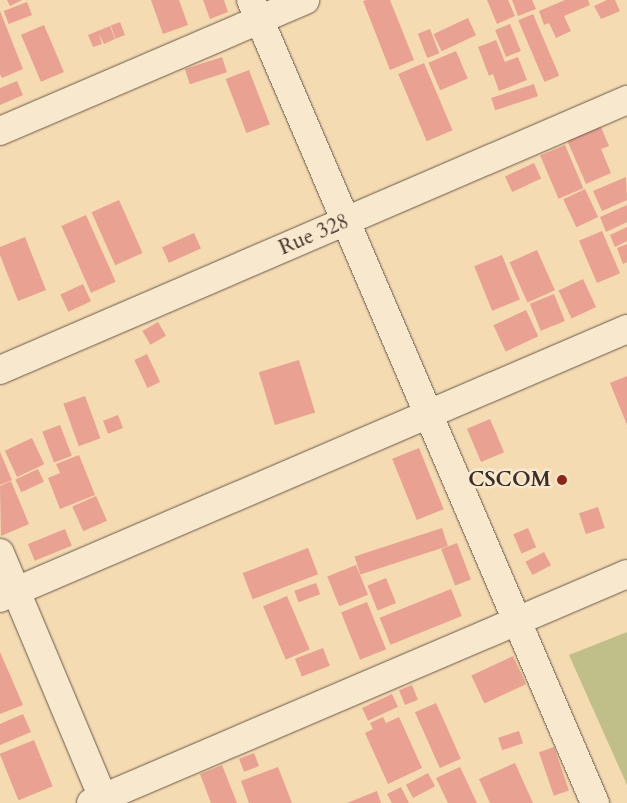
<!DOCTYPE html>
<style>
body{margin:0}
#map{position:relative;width:627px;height:803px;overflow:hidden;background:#f4dbb2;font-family:Cardo,serif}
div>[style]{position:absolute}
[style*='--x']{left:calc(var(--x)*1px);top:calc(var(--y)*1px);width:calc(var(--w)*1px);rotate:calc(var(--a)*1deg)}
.green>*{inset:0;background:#c0bf89}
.building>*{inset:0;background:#e9a191;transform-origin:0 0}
.roads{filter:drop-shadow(0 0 1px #6a584a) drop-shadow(0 0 1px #6a584a)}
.street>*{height:28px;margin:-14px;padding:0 14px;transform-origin:14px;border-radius:14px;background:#f8e8cd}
.dots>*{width:14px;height:14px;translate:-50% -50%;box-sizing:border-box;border:2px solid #f8e8cd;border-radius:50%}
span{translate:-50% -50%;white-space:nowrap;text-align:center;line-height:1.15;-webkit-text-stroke:5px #f8e8cd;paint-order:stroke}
.street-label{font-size:21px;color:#3c2d27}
.poi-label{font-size:21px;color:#3c2d27;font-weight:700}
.right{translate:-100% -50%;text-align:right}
</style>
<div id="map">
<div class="green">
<div style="clip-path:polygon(627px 632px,627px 785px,569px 655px)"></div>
</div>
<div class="building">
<div style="clip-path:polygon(7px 0,22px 0,10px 6px)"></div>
<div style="clip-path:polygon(151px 0,179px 0,188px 25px,163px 34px)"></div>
<div style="clip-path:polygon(203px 0,224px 0,228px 12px,210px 19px)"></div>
<div style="clip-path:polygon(367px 0,390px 0,414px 60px,390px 70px,363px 1px)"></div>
<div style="clip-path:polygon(487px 0,508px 0,515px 16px,497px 24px)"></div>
<div style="clip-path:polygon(512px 0,532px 0,536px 9px,518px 16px)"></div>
<div style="clip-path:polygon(565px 0,588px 0,590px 5px,564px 16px,571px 31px,556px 38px,549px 23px,544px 25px,539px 11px)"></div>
<div style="clip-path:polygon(607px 0,615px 0,620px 11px,601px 19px,594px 6px)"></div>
<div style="left:27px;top:2px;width:14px;height:25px;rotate:69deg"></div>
<div style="clip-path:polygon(0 11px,23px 69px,2px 78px,0 74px)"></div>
<div style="left:533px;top:14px;width:67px;height:16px;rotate:67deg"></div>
<div style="left:468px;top:18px;width:19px;height:38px;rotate:65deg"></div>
<div style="left:120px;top:22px;width:14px;height:10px;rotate:69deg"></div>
<div style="left:510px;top:24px;width:29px;height:16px;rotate:68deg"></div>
<div style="left:44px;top:25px;width:51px;height:25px;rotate:67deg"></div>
<div style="clip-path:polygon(110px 26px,115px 39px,104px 44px,99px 34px,102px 44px,93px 47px,88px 35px)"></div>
<div style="left:430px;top:29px;width:26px;height:13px;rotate:69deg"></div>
<div style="clip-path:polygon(496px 40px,505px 62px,518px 57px,527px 80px,499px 91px,493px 74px,489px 76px,478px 47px)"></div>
<div style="left:456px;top:51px;width:30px;height:30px;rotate:67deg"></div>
<div style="left:222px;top:57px;width:16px;height:39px;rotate:72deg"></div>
<div style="left:424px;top:63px;width:73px;height:28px;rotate:67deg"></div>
<div style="left:249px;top:70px;width:58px;height:25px;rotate:69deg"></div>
<div style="clip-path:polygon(17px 81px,23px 95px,0 105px,0 88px)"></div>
<div style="left:534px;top:84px;width:13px;height:45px;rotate:72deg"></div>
<div style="clip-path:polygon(600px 125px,609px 146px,601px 149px,611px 173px,586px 184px,567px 140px)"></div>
<div style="left:565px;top:145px;width:47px;height:27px;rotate:67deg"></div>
<div style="left:534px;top:163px;width:17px;height:32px;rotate:65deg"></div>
<div style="clip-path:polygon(626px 177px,627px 200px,602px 211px,593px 191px)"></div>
<div style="left:585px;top:189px;width:31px;height:24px;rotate:65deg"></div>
<div style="left:119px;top:200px;width:58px;height:30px;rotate:66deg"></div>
<div style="clip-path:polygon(627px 205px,627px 222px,606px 232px,600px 217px)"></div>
<div style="left:86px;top:215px;width:73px;height:27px;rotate:66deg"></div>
<div style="clip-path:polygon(627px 227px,627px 241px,615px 247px,610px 235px)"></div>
<div style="left:602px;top:231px;width:46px;height:25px;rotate:67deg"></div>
<div style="left:194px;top:233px;width:17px;height:35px;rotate:66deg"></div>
<div style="clip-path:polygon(25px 237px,46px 290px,18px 301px,0 255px,0 247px)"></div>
<div style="clip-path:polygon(627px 244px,627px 262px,623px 264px,617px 248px)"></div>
<div style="left:537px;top:250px;width:44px;height:30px;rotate:66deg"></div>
<div style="left:502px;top:255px;width:48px;height:30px;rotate:68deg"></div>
<div style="left:583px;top:279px;width:31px;height:27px;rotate:65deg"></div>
<div style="left:83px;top:284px;width:19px;height:25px;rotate:65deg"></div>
<div style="left:554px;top:294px;width:29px;height:26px;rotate:68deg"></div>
<div style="left:526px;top:310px;width:29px;height:36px;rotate:65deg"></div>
<div style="left:158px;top:322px;width:16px;height:18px;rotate:60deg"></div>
<div style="left:147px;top:354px;width:31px;height:14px;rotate:65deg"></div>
<div style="left:299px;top:360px;width:55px;height:42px;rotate:73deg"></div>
<div style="clip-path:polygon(627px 376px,627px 425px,610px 383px)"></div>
<div style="left:85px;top:396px;width:45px;height:23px;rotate:70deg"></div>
<div style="left:118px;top:415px;width:14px;height:16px;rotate:69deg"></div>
<div style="left:490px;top:419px;width:36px;height:25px;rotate:67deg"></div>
<div style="left:60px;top:425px;width:33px;height:19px;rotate:69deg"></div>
<div style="left:32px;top:438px;width:29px;height:30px;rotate:65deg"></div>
<div style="left:419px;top:448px;width:66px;height:29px;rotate:68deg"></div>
<div style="clip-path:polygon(0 452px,12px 480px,0 485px)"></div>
<div style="clip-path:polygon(79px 455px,95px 495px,60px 509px,48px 478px,60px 473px,56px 464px)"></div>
<div style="left:38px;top:469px;width:14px;height:25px;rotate:65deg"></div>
<div style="clip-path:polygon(11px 481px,29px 524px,1px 536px,0 486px)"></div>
<div style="left:96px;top:496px;width:27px;height:26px;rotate:66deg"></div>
<div style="left:598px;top:507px;width:22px;height:20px;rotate:72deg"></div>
<div style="left:442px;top:528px;width:19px;height:92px;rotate:72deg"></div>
<div style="left:528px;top:528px;width:21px;height:16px;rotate:67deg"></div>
<div style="left:65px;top:529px;width:18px;height:40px;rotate:68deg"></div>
<div style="left:457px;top:543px;width:39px;height:17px;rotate:69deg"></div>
<div style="left:308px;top:548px;width:28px;height:70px;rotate:69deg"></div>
<div style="left:544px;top:552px;width:15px;height:21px;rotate:62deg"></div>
<div style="left:356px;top:565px;width:32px;height:31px;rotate:68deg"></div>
<div style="left:386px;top:578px;width:27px;height:20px;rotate:68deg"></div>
<div style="left:316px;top:583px;width:12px;height:23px;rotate:70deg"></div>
<div style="left:451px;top:589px;width:29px;height:77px;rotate:68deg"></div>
<div style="left:287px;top:596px;width:58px;height:26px;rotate:67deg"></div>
<div style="left:367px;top:602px;width:51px;height:28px;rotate:68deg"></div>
<div style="left:323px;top:648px;width:19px;height:30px;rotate:69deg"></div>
<div style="clip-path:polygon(0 652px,23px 705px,0 714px)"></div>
<div style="left:513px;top:656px;width:31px;height:46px;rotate:65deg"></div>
<div style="left:412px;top:685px;width:16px;height:14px;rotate:68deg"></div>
<div style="left:392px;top:694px;width:14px;height:33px;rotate:65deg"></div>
<div style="left:436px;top:703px;width:61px;height:23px;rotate:66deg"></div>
<div style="clip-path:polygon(23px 714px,31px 732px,0 745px,0 724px)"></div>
<div style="clip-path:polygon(383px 717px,386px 723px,399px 717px,422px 768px,388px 784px,365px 733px,373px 729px,370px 723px)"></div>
<div style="left:519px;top:731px;width:13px;height:22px;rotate:72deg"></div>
<div style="left:34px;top:740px;width:50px;height:37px;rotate:68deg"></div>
<div style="left:554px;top:747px;width:46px;height:16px;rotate:71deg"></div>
<div style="left:254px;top:753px;width:14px;height:16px;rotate:69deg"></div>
<div style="clip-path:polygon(515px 763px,533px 803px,490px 803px,479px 779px)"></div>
<div style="clip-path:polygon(222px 765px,237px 803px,211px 803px,200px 774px)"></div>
<div style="clip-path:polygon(278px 767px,292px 803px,249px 803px,241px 781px)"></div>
<div style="clip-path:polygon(460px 767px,477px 803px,448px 803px,436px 778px)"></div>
<div style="left:428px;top:773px;width:15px;height:25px;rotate:62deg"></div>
<div style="clip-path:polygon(401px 787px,409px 803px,392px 803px,387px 794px)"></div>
<div style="clip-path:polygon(377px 791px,381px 803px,347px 803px)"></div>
</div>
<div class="roads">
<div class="street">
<div style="--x:251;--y:0;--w:874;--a:66.81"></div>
<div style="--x:0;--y:131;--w:332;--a:-23.2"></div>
<div style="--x:0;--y:370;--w:683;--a:-23.3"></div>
<div style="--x:0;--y:553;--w:271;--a:67.2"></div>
<div style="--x:0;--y:598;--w:682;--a:-23.22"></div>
<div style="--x:91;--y:803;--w:583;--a:-23.13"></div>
</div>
</div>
<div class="dots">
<div style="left:562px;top:480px;background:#8f2418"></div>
</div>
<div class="street-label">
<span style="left:314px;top:235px;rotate:-23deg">Rue 328</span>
</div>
<div class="poi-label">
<span class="right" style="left:551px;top:480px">CSCOM</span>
</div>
</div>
